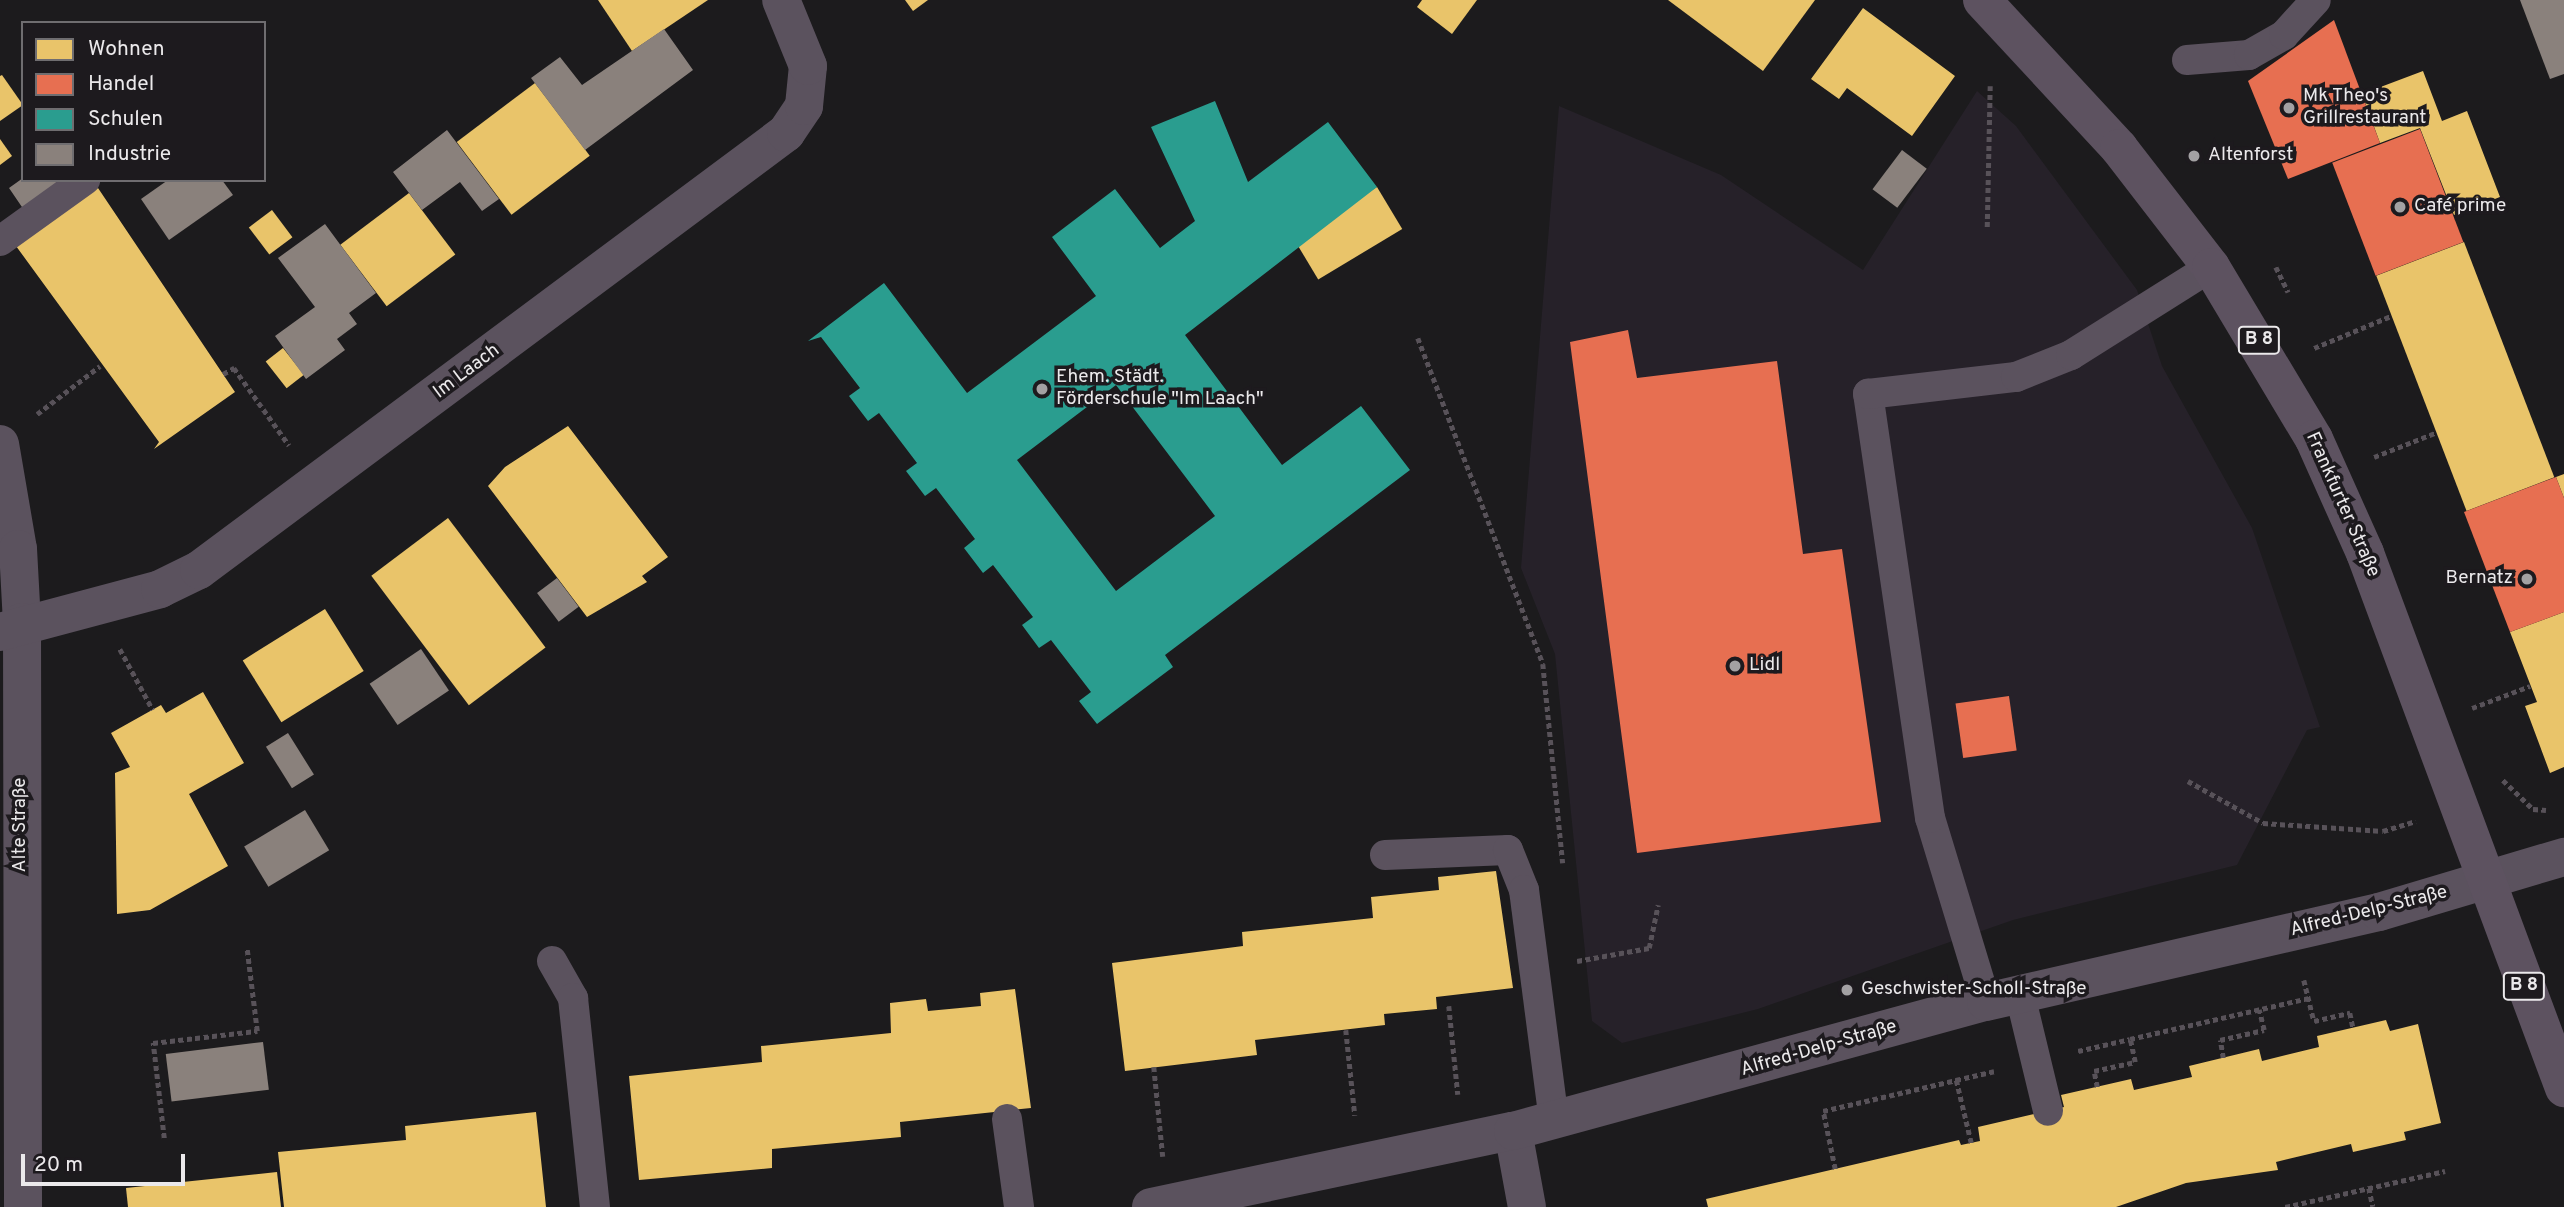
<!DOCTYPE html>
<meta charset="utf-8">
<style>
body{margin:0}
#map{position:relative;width:2564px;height:1207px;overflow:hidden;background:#1c1b1d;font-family:Overpass,sans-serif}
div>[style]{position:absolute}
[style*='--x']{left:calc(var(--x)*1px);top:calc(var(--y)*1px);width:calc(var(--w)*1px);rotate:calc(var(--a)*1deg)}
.built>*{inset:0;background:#262129}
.homes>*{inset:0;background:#e9c46a;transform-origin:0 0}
.shops>*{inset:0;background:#e76f51;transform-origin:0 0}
.schools>*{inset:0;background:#2a9d8f}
.industry>*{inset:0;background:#8a817c;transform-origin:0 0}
.path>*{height:4.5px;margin-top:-2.25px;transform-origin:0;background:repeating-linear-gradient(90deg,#585259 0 5px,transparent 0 8.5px)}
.lane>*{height:30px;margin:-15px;padding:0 15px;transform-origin:15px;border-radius:15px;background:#5b525e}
.street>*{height:38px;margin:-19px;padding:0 19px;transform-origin:19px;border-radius:19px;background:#5b525e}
.primary>*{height:38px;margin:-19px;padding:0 19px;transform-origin:19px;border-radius:19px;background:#5d5260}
.dots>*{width:19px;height:19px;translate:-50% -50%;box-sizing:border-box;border:4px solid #1d1a1e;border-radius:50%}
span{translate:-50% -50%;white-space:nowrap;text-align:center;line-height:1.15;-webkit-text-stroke:7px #1d1a1e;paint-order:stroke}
.shield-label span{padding:2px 5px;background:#1d1a1e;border:2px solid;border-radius:5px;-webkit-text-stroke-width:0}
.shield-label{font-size:18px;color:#ebe9eb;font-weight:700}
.poi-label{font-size:19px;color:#ebe9eb}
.left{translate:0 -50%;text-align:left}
.right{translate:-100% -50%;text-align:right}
.street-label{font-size:19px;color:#ebe9eb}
.legend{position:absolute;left:21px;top:21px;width:245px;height:161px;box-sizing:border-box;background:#1d1a1e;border:2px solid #6f6d70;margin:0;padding:9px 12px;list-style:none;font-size:21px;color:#ebe9eb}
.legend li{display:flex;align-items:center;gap:14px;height:35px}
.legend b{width:35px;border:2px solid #6f6d70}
.scale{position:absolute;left:21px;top:1154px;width:164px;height:32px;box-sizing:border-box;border:4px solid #ebe9eb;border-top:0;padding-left:9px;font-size:21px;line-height:24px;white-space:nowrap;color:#ebe9eb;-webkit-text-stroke:5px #1d1a1e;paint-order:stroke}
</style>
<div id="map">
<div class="built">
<div style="clip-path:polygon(1977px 91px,2016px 126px,2137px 290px,2162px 366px,2252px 528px,2320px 727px,2307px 730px,2237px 865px,2013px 920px,1758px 1009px,1622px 1043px,1592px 1021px,1555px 654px,1521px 568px,1559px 106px,1721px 175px,1863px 270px)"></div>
</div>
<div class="homes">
<div style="clip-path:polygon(598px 0,708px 0,632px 51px)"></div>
<div style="clip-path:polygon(905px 0,928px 0,913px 11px)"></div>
<div style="clip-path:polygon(1422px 0,1477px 0,1452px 34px,1417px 7px)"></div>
<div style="clip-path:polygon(1668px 0,1815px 0,1763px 71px)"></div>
<div style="clip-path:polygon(1863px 8px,1955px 76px,1912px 136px,1847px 88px,1839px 99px,1811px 79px)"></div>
<div style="clip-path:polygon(2423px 71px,2442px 121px,2467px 111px,2500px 197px,2454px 215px,2420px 128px,2380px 143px,2362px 94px)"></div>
<div style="clip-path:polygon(2px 75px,23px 105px,0 121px,0 76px)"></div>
<div style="left:535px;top:83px;width:91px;height:98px;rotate:53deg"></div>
<div style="clip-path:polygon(0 139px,12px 156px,0 165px)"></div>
<div style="left:1377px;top:187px;width:49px;height:98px;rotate:59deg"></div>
<div style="clip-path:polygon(98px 188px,235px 392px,154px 449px,159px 442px,16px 246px)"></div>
<div style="left:409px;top:193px;width:77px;height:86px;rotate:53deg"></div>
<div style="left:272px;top:210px;width:34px;height:29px;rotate:53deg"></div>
<div style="left:2464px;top:242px;width:252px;height:94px;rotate:69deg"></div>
<div style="left:283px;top:348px;width:34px;height:22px;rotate:52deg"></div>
<div style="clip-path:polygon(568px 426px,668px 557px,642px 576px,647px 582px,587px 617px,488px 486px,505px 467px)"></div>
<div style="clip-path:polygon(2564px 474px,2564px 498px,2556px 477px)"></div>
<div style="left:448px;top:518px;width:162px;height:96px;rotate:53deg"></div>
<div style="left:325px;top:609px;width:73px;height:97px;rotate:58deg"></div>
<div style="clip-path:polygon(2564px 612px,2564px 767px,2550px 773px,2525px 706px,2537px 702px,2510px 632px)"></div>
<div style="clip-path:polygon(203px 692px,244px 763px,189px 794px,228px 866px,150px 910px,117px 914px,115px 773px,130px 767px,111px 733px,161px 705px,166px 713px)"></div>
<div style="clip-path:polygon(1496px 871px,1513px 988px,1436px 997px,1437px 1009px,1384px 1014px,1385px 1025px,1255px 1040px,1257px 1055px,1125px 1071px,1112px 963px,1243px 946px,1242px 932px,1373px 918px,1371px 897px,1439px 890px,1438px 877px)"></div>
<div style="clip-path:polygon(1015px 989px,1031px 1108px,900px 1122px,901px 1137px,772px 1149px,772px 1168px,639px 1180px,629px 1076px,762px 1062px,761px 1046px,891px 1033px,890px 1003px,926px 999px,928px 1011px,981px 1006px,980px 993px)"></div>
<div style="clip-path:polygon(2386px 1020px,2390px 1031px,2418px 1024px,2441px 1123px,2404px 1132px,2406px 1140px,2353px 1152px,2351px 1144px,2276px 1162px,2278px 1170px,2186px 1183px,2116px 1207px,1708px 1207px,1706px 1199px,1959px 1140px,1961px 1145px,1980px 1141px,1978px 1127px,2064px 1107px,2061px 1095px,2131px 1079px,2134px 1090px,2192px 1077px,2189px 1066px,2259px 1049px,2262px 1061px,2319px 1047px,2317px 1036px)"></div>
<div style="clip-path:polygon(536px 1112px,546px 1207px,284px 1207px,278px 1152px,406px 1140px,405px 1126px)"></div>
<div style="clip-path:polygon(277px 1172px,281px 1207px,128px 1207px,126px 1188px)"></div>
</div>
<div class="shops">
<div style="clip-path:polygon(2334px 20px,2380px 143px,2288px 179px,2248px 81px)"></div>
<div style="left:2420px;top:129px;width:121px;height:94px;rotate:69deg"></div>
<div style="clip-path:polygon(1628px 330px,1637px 378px,1777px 361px,1803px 554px,1842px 549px,1881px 822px,1637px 853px,1570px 342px)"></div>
<div style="clip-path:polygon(2556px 477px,2564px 498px,2564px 612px,2510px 632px,2464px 512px)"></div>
<div style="left:2009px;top:696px;width:55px;height:54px;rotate:82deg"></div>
</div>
<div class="schools">
<div style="clip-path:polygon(evenodd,1215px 101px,1248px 182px,1328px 122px,1377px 187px,1185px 335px,1282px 465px,1361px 406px,1410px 470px,1165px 655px,1173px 667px,1097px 724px,1079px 701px,1091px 692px,1051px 640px,1039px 648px,1022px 625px,1033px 617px,993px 565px,983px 573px,964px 548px,975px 539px,936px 488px,925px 496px,906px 471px,917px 463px,879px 413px,868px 421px,849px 396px,860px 388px,821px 337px,808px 341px,884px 283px,967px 393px,1096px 296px,1052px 237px,1115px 189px,1160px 248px,1195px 221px,1151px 127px,1215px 101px,1116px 385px,1215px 516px,1116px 591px,1017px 460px,1116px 385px)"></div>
</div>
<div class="industry">
<div style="clip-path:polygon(2520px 0,2564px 0,2564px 74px,2550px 79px)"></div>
<div style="clip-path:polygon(664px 29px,693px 70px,585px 150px,531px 78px,560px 57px,582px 85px)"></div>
<div style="clip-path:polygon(447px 130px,499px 199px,482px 211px,460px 182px,422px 210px,393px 172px)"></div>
<div style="left:1902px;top:150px;width:31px;height:49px;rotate:37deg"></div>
<div style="clip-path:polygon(23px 178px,23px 180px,65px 180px,24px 210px,9px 188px)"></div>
<div style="clip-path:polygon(168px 180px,222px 180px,233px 195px,169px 240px,141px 199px)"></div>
<div style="clip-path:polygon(325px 224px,376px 293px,349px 313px,357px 324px,337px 339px,345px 350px,306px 379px,275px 336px,315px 307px,278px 258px)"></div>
<div style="left:557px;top:578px;width:36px;height:25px;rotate:53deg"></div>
<div style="left:421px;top:649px;width:50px;height:62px;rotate:56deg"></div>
<div style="left:288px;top:733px;width:49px;height:26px;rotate:58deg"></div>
<div style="left:305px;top:810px;width:47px;height:71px;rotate:59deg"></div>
<div style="left:263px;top:1042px;width:48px;height:98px;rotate:83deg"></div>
</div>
<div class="path">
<div style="--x:1987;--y:227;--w:141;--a:-88.8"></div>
<div style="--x:2276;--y:267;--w:28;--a:64"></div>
<div style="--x:1418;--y:338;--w:349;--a:69"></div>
<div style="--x:1543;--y:664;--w:200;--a:84.3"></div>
<div style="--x:2314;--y:348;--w:83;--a:-22.6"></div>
<div style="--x:223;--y:374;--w:13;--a:-29"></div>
<div style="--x:234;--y:368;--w:95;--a:54.5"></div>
<div style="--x:37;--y:414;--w:79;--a:-37.3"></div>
<div style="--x:2374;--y:457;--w:66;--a:-21.5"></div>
<div style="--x:120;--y:649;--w:69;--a:61.6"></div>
<div style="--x:2472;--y:708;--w:62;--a:-20.8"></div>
<div style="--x:2503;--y:780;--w:42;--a:44"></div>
<div style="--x:2533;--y:809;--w:13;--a:4"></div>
<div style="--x:2188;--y:781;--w:86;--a:29.2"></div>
<div style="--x:2263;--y:823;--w:120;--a:3.8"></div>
<div style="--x:2383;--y:831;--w:34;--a:-17"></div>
<div style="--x:1577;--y:961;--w:73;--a:-10.2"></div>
<div style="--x:1649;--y:948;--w:44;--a:-78.2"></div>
<div style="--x:2304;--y:980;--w:42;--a:76.3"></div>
<div style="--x:2314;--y:1021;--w:37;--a:-13"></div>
<div style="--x:2350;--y:1013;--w:14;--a:78"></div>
<div style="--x:1449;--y:1006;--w:89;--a:84.2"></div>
<div style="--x:1346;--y:1030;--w:86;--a:84"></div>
<div style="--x:2078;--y:1051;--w:53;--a:-13"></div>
<div style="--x:2223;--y:1058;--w:18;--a:-99"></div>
<div style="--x:2220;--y:1040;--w:45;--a:-12.8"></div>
<div style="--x:2264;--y:1030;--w:21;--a:-104"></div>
<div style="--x:1154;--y:1067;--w:90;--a:84.3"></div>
<div style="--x:2097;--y:1087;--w:16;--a:-101"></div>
<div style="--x:2094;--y:1071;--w:42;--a:-12.4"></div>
<div style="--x:2135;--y:1062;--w:24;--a:-102"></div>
<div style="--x:2130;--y:1039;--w:184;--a:-12.9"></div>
<div style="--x:164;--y:1138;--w:96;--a:-96.6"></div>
<div style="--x:153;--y:1043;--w:105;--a:-6.6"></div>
<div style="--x:257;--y:1031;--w:83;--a:-97"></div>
<div style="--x:1971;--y:1143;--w:65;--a:-103.4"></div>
<div style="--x:1956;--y:1080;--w:39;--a:-13"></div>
<div style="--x:1835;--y:1169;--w:59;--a:-101.7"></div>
<div style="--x:1823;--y:1111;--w:137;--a:-13.1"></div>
<div style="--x:2369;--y:1188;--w:19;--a:78"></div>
<div style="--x:2285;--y:1207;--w:164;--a:-12.7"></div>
</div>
<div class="lane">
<div style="--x:2187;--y:60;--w:62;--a:-4.6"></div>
<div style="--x:2249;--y:55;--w:40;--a:-29.7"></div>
<div style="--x:2284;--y:35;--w:47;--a:-47.6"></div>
<div style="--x:0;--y:241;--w:105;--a:-35.7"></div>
<div style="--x:1385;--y:855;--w:123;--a:-2.3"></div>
<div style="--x:1508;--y:850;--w:43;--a:68.2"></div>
<div style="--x:1524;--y:890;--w:233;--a:82.6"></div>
<div style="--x:552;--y:961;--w:43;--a:60.4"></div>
<div style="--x:573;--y:998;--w:210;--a:84"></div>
<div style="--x:2020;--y:995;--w:119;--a:76.4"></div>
<div style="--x:1986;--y:1002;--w:192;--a:-106.9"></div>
<div style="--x:1930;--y:818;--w:429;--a:-98.3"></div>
<div style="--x:1868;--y:394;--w:149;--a:-6.6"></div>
<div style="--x:2016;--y:377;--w:59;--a:-21.8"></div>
<div style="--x:2071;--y:355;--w:165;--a:-32.2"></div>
<div style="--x:1007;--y:1119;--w:89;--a:82.2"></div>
</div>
<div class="street">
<div style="--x:0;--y:444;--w:107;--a:80.3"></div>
<div style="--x:18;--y:549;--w:73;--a:86.9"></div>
<div style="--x:22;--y:622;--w:585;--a:89.9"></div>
<div style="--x:0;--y:632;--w:166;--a:-15"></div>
<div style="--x:160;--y:589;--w:43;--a:-26"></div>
<div style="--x:199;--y:570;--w:732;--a:-36.67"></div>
<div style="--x:786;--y:133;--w:32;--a:-56"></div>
<div style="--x:804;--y:106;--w:40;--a:-84.3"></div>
<div style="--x:808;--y:66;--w:71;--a:-112.2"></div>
<div style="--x:1513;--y:1131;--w:77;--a:79.6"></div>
<div style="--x:1151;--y:1207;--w:370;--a:-11.9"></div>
<div style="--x:1513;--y:1131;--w:490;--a:-15.3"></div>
<div style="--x:1986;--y:1002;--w:403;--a:-12.9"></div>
<div style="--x:2379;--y:912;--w:193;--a:-16.6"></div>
</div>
<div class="primary">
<div style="--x:1982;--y:0;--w:202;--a:47.2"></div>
<div style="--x:2119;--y:148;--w:150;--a:52.3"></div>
<div style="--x:2211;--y:267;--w:200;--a:59.1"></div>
<div style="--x:2314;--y:439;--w:125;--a:65.9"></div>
<div style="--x:2365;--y:553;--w:571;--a:69.6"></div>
</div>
<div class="dots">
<div style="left:2289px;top:108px;background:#a3a1a3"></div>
<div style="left:2194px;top:156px;background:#a3a1a3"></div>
<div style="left:2400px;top:207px;background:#a3a1a3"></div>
<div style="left:1042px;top:389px;background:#a3a1a3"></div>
<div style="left:2527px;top:579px;background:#a3a1a3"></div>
<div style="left:1735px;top:666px;background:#a3a1a3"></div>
<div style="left:1847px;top:990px;background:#a3a1a3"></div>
</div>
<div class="shield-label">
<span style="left:2259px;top:340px">B 8</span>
<span style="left:2524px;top:986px">B 8</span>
</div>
<div class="poi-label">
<span class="left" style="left:2303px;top:108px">Mk Theo's<br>Grillrestaurant</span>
<span class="left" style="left:2208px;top:156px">Altenforst</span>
<span class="left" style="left:2414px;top:207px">Café prime</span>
<span class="left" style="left:1056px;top:389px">Ehem. Städt.<br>Förderschule "Im Laach"</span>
<span class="right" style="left:2513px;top:579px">Bernatz</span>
<span class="left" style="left:1749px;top:666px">Lidl</span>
<span class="left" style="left:1861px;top:990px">Geschwister-Scholl-Straße</span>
</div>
<div class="street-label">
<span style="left:467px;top:372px;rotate:-37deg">Im Laach</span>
<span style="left:2342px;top:505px;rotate:66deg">Frankfurter Straße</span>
<span style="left:21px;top:825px;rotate:-90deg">Alte Straße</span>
<span style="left:2369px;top:912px;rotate:-14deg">Alfred-Delp-Straße</span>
<span style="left:1819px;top:1049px;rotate:-16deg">Alfred-Delp-Straße</span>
</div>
<ul class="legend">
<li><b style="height:19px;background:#e9c46a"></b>Wohnen</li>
<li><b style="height:19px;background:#e76f51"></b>Handel</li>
<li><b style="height:19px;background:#2a9d8f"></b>Schulen</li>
<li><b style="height:19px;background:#8a817c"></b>Industrie</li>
</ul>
<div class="scale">20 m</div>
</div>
